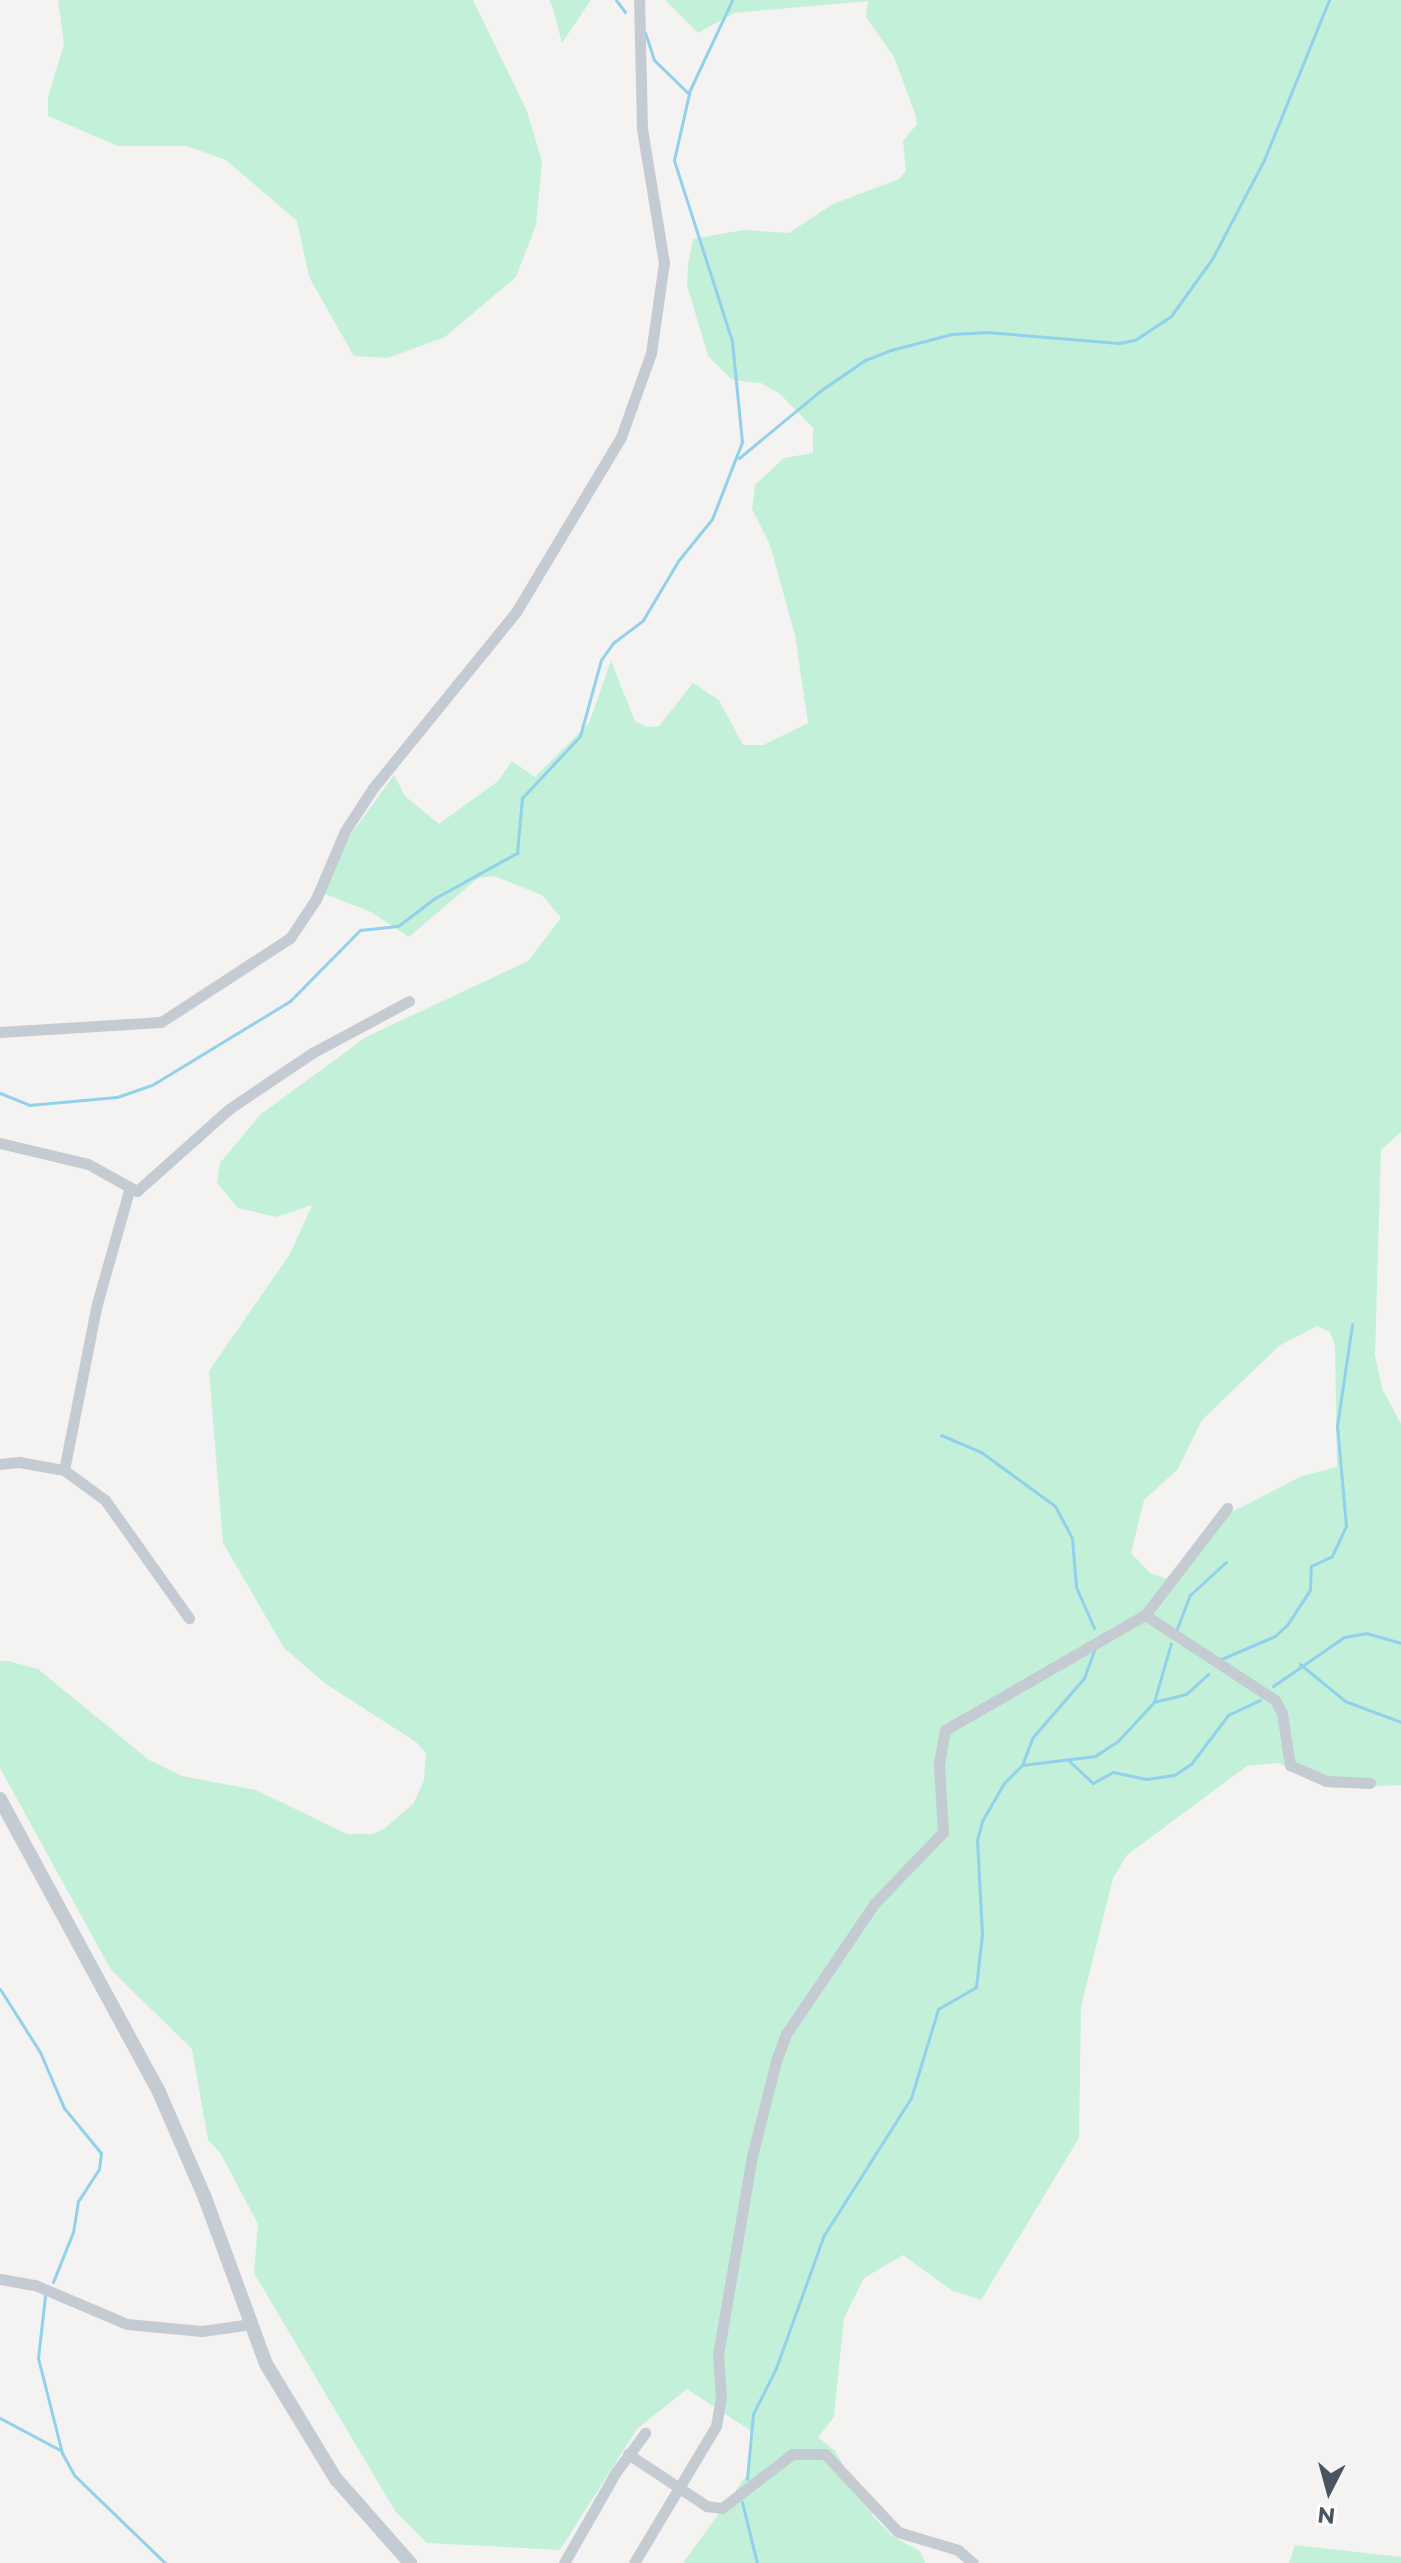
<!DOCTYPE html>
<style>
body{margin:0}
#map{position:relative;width:1401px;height:2563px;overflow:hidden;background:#f4f3f2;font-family:Montserrat,sans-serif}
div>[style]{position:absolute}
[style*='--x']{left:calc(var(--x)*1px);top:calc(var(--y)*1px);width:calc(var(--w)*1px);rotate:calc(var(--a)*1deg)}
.green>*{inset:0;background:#c3f0d8}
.stream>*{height:3px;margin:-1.5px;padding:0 1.5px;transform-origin:1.5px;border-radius:1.5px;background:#91d1ec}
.minor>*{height:11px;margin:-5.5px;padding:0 5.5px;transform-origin:5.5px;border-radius:5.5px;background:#c4cbd3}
.tertiary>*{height:14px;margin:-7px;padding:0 7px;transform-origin:7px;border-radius:7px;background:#c4cbd3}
span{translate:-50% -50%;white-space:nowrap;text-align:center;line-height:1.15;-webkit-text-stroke:6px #fff;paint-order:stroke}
.north{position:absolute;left:1289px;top:2451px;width:80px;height:80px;-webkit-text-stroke:6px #fff;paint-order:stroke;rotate:186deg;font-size:22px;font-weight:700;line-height:32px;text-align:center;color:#4a5460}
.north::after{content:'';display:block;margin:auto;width:28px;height:36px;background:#4a5460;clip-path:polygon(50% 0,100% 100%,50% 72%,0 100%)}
</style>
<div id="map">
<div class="green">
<div style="clip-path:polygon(58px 0,473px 0,527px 111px,542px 162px,536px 225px,516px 277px,445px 337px,388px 358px,354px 356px,309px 277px,297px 221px,226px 160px,187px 146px,118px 146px,48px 116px,48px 97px,64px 44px)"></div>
<div style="clip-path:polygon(549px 0,591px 0,562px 43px,552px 5px)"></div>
<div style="clip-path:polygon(evenodd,665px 0,1401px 0,1401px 1132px,1381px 1150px,1375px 1355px,1382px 1388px,1401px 1424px,1401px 1785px,1331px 1788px,1278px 1763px,1247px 1766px,1127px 1855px,1113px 1878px,1081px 2007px,1079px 2138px,981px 2300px,951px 2290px,903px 2255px,864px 2278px,844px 2318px,834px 2417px,818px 2437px,835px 2451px,873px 2516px,892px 2536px,920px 2551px,925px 2563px,683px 2563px,747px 2475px,754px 2433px,687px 2389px,637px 2429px,560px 2550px,427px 2543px,395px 2511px,254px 2273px,258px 2224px,221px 2154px,208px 2140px,192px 2049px,111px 1970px,0 1768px,0 1661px,8px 1661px,38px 1669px,149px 1760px,182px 1776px,256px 1790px,347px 1834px,373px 1834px,385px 1828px,414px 1803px,424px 1780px,426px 1753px,416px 1742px,326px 1684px,284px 1648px,223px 1543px,209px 1371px,290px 1254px,312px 1205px,276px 1217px,238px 1208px,217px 1183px,220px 1163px,261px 1114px,366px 1037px,528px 961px,561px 918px,542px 895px,494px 876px,478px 878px,409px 937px,371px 912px,323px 893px,346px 841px,394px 775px,405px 796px,439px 824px,498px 781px,512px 761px,535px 777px,589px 723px,611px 661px,635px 721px,647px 727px,659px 726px,693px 683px,719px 700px,743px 745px,763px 745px,808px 723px,795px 635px,770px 545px,752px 509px,755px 485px,784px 458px,813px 453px,813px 428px,780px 394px,761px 383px,732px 380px,708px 356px,687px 285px,688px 265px,693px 239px,743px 230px,789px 233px,833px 204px,899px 179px,906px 171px,903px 141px,917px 124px,916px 116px,894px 57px,866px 17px,868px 1px,734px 13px,698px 33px,665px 0,1317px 1326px,1330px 1332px,1335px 1346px,1337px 1467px,1302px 1476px,1224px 1516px,1176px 1582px,1150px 1573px,1131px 1553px,1144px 1500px,1178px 1469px,1202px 1420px,1279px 1346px,1317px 1326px)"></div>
<div style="clip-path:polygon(1295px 2545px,1401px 2557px,1401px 2563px,1289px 2563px)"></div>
</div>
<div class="stream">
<div style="--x:616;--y:0;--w:15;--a:53"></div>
<div style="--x:689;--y:92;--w:102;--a:-64.9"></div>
<div style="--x:739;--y:458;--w:105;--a:-39.6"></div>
<div style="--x:820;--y:391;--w:55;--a:-34.6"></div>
<div style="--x:865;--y:360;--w:28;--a:-21"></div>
<div style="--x:891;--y:350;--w:63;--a:-14.7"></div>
<div style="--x:952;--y:334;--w:34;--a:-3"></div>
<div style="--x:986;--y:332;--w:133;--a:4.7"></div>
<div style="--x:1119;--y:343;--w:16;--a:-11"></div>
<div style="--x:1135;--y:340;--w:43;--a:-33.7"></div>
<div style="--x:1171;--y:316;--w:70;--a:-54.3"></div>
<div style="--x:1212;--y:259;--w:112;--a:-62.3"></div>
<div style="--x:1264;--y:160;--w:173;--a:-67.9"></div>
<div style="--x:0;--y:1093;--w:31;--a:22"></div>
<div style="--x:29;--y:1105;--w:88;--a:-5.2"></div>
<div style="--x:117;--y:1097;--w:37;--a:-19"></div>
<div style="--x:152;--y:1085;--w:162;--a:-31.3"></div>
<div style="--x:290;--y:1001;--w:100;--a:-45.4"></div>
<div style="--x:360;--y:930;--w:38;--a:-6"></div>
<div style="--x:398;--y:926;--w:46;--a:-37.1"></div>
<div style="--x:435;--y:898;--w:94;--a:-28.8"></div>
<div style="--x:517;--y:853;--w:55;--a:-84.8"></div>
<div style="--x:522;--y:798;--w:85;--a:-46.9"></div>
<div style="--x:580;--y:736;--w:79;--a:-74.6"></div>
<div style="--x:601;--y:660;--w:21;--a:-55"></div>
<div style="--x:613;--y:643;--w:38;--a:-37"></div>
<div style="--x:643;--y:620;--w:69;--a:-59.3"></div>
<div style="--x:678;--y:561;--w:54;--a:-51"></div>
<div style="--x:712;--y:519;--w:83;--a:-68.7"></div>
<div style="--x:742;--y:442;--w:101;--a:-95.7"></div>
<div style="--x:732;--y:341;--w:190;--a:-107.8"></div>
<div style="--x:674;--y:160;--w:68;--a:-77.2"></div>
<div style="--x:689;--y:94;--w:49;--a:-135.8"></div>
<div style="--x:654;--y:60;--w:29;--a:-108"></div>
<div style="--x:941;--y:1435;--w:43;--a:23"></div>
<div style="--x:981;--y:1452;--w:92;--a:36.1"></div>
<div style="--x:1055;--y:1506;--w:36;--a:62"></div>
<div style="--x:1072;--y:1538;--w:49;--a:85.3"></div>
<div style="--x:1076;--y:1587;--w:45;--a:66.3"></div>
<div style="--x:1176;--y:1631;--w:39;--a:-69"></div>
<div style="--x:1190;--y:1595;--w:49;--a:-42.5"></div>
<div style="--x:1219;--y:1660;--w:61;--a:-23.2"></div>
<div style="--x:1275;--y:1636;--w:16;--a:-43"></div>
<div style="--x:1287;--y:1625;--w:42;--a:-56.7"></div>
<div style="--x:1310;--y:1590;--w:24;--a:-88"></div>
<div style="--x:1311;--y:1566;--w:23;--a:-25"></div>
<div style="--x:1332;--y:1556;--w:33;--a:-65"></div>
<div style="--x:1346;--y:1526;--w:100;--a:-95.1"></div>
<div style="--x:1337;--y:1426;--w:103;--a:-81.6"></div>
<div style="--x:1300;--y:1664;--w:58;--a:39.4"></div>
<div style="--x:1345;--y:1701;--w:60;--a:20.6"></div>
<div style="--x:1273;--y:1686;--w:86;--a:-34.6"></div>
<div style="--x:1344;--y:1637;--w:22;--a:-10"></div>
<div style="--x:1366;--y:1633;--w:36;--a:16"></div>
<div style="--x:1154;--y:1702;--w:33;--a:-14"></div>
<div style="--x:1186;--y:1694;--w:30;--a:-42"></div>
<div style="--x:1067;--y:1759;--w:35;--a:43"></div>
<div style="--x:1093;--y:1783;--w:23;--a:-29"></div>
<div style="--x:1113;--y:1772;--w:34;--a:12"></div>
<div style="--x:1146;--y:1779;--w:28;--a:-8"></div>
<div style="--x:1174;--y:1775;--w:20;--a:-33"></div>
<div style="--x:1191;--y:1764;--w:61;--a:-52.9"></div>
<div style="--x:1228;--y:1715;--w:35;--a:-25"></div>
<div style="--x:1022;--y:1765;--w:74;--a:-7"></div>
<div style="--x:1095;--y:1756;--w:27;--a:-33"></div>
<div style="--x:1118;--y:1741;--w:53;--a:-47.3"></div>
<div style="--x:1154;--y:1702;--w:61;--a:-73.9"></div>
<div style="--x:0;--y:1989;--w:75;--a:57.6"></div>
<div style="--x:40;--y:2052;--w:61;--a:66.8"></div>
<div style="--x:64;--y:2108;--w:58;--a:50.6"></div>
<div style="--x:101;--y:2153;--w:16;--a:97"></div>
<div style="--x:99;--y:2169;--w:38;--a:123"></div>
<div style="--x:78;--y:2201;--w:31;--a:99"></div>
<div style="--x:73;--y:2232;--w:54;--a:111.8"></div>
<div style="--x:45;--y:2296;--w:62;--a:96.4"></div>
<div style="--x:38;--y:2358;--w:98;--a:75.8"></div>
<div style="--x:62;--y:2453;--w:26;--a:61"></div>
<div style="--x:75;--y:2476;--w:125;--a:44"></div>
<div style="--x:0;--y:2418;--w:68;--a:28.1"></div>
<div style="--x:747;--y:2479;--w:65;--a:-84.7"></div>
<div style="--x:753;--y:2414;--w:51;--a:-63.4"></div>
<div style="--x:776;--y:2368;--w:141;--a:-70.2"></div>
<div style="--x:824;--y:2235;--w:162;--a:-57.6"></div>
<div style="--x:911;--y:2098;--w:93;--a:-73.1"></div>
<div style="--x:938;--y:2009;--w:44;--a:-30.1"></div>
<div style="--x:976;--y:1987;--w:53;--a:-83.5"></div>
<div style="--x:982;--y:1934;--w:94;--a:-93"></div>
<div style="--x:977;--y:1840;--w:20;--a:-75"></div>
<div style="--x:982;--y:1821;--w:44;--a:-59.9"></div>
<div style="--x:1004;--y:1783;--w:25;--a:-45"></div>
<div style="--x:1022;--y:1765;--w:30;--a:-69"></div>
<div style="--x:1033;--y:1737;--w:78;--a:-49.2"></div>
<div style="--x:1084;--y:1678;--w:30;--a:-70"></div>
<div style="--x:742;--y:2502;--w:63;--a:76.2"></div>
</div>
<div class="minor">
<div style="--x:0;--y:1032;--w:161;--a:-3.6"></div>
<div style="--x:161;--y:1022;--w:154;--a:-33.1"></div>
<div style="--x:290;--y:938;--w:47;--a:-56.3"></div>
<div style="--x:316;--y:899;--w:74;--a:-66.9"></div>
<div style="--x:345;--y:831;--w:51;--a:-56.9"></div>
<div style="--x:373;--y:788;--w:227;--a:-50.9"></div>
<div style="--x:516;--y:612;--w:204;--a:-59"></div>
<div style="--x:621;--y:437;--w:89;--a:-70.3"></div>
<div style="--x:651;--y:353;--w:91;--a:-81.8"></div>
<div style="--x:664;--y:263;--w:136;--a:-99.3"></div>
<div style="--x:642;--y:129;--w:129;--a:-91.3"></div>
<div style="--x:0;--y:1143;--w:90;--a:13.4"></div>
<div style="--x:88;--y:1164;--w:56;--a:28.9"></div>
<div style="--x:137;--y:1191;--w:123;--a:-41.7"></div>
<div style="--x:229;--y:1109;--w:100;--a:-34"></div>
<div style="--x:312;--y:1053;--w:110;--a:-28.2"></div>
<div style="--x:0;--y:1464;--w:19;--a:-6"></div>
<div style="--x:19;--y:1462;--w:46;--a:10.1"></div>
<div style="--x:64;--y:1470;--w:51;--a:36.2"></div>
<div style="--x:105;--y:1500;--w:145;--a:54.6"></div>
<div style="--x:64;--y:1470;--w:169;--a:-78.8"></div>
<div style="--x:97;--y:1304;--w:118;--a:-74.3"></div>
<div style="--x:1145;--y:1615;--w:155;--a:33.2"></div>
<div style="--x:1275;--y:1700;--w:15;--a:62"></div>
<div style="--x:1282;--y:1713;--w:53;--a:81.3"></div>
<div style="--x:1290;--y:1765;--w:39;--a:24"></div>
<div style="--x:1326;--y:1781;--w:44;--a:2.6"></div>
<div style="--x:0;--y:2279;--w:36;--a:10"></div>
<div style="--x:35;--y:2285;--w:100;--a:23"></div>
<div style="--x:127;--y:2324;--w:75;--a:5.3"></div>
<div style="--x:202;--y:2331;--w:50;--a:-8"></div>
<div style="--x:628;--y:2454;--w:95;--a:33.4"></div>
<div style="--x:707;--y:2506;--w:15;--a:8"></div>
<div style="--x:722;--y:2508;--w:88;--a:-37.6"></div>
<div style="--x:792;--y:2454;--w:33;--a:0"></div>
<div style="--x:825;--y:2454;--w:107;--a:46.9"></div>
<div style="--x:898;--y:2532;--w:63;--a:16.7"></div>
<div style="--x:958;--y:2550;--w:20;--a:41"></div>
<div style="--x:564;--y:2563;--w:105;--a:-60.3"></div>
<div style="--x:616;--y:2472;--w:49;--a:-53.4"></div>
<div style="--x:634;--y:2563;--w:160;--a:-59.1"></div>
<div style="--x:716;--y:2426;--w:28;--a:-80"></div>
<div style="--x:721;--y:2398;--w:43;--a:-94"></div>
<div style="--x:718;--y:2355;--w:202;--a:-80.3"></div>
<div style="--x:752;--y:2156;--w:98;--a:-75.8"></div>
<div style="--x:776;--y:2061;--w:29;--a:-70"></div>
<div style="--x:786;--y:2034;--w:157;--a:-55.9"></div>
<div style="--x:874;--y:1904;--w:100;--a:-46.2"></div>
<div style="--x:943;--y:1832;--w:68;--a:-93.4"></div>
<div style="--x:939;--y:1764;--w:35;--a:-80"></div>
<div style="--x:945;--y:1730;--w:231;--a:-29.9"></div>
<div style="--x:1145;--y:1615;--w:135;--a:-52.5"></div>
</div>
<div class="tertiary">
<div style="--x:0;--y:1799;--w:333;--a:61.5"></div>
<div style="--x:159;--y:2092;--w:116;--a:66.5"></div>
<div style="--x:205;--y:2198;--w:177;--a:69.8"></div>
<div style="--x:266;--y:2364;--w:135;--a:58.7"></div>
<div style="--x:336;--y:2479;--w:112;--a:48.6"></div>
</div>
<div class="north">N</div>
</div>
